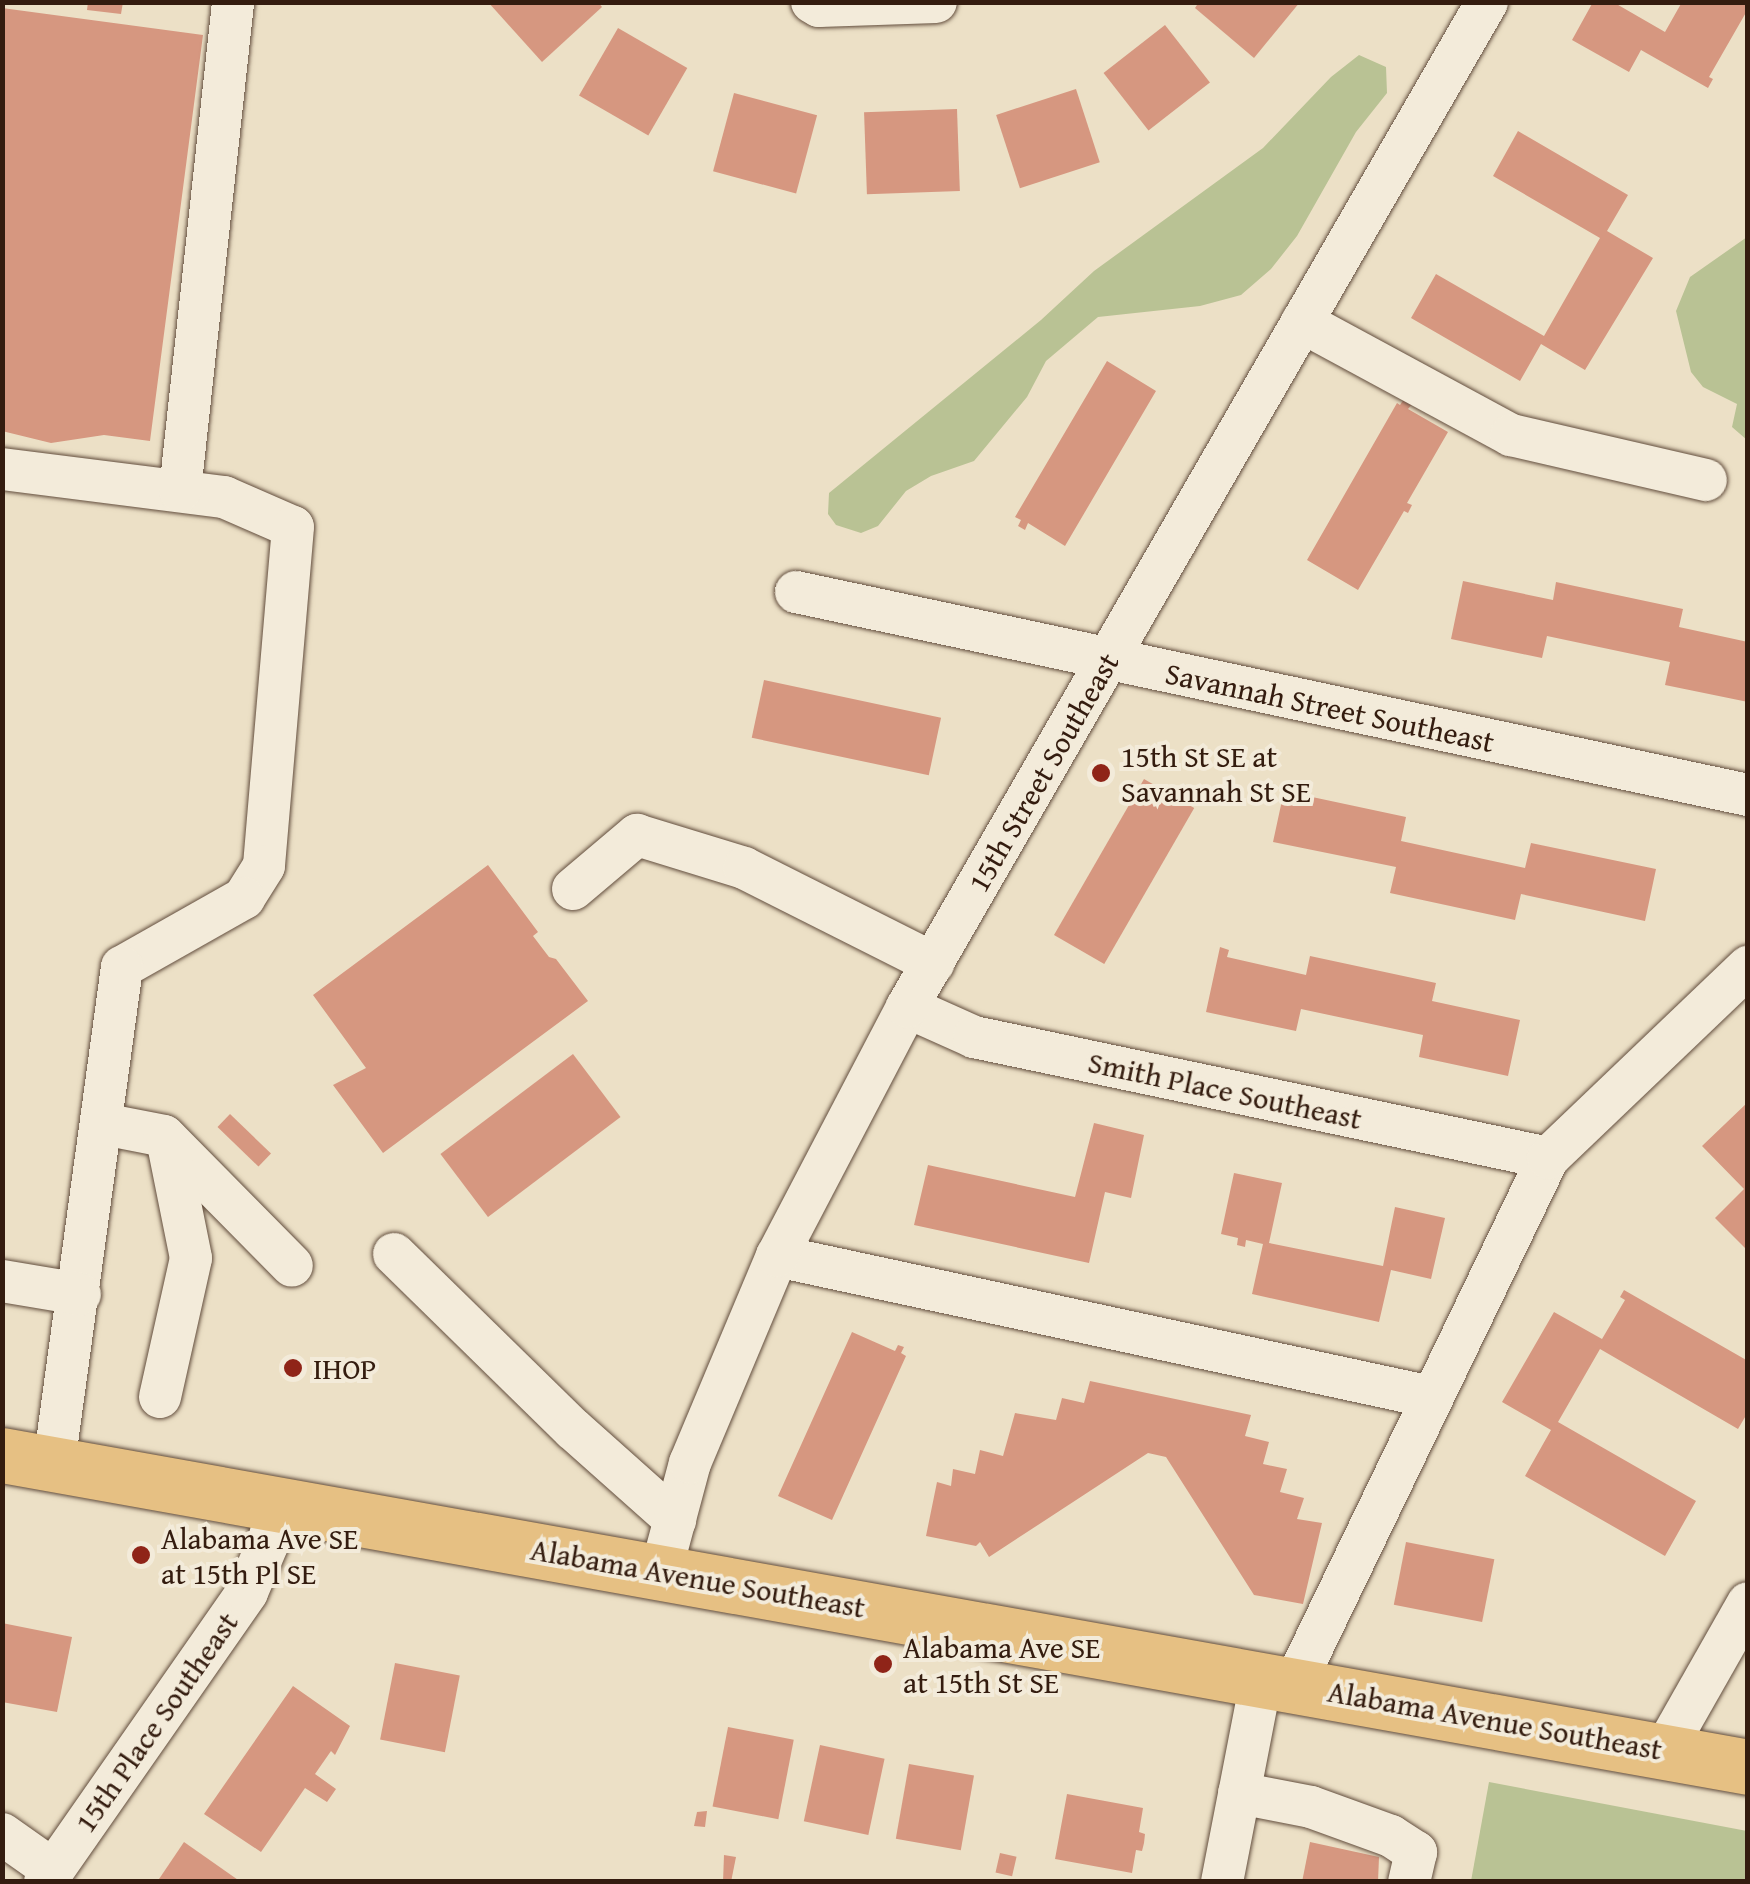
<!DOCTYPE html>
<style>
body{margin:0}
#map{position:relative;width:1750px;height:1884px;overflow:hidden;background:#ece0c6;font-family:"Gentium Book Plus",serif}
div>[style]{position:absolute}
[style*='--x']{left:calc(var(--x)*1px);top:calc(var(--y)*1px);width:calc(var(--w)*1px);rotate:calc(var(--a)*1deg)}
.green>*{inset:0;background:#b9c294}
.building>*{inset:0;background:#d69780;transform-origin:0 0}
.roads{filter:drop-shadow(0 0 2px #624d3d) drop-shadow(0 0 2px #624d3d)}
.minor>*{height:42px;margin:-21px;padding:0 21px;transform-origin:21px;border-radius:21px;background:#f3ebda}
.major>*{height:55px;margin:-27.5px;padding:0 27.5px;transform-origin:27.5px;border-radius:27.5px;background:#e6c083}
.dots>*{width:28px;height:28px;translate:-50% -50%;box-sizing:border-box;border:5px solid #f3ebda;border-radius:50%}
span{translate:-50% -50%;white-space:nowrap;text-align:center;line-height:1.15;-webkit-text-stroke:8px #f3ebda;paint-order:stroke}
.street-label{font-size:30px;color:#341c0f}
.poi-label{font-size:30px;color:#341c0f}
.left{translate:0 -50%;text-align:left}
.frame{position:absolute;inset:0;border:5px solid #341c0f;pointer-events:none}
</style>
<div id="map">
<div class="green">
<div style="clip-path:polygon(1359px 55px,1386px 67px,1387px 93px,1356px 132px,1297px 236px,1271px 269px,1241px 295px,1200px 306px,1098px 317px,1046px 361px,1027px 397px,974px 461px,931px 476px,906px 491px,878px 526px,861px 533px,836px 525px,828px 514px,829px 493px,1041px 320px,1094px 271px,1263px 148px,1331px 77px)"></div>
<div style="clip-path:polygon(1747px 237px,1747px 440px,1732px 427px,1737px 404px,1703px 387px,1691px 372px,1676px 311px,1690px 277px)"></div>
<div style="clip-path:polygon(1489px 1782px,1747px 1831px,1747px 1881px,1471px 1881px)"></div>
</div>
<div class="building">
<div style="clip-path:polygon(88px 2px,123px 2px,121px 14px,87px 10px)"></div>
<div style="clip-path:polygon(488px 2px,598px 2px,602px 7px,542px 62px)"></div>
<div style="clip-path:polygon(1199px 2px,1300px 2px,1254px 58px,1195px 8px)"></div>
<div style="clip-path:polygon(1593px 2px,1613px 2px,1665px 32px,1682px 2px,1748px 2px,1748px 9px,1709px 77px,1713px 79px,1708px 88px,1641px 50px,1629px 72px,1572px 40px)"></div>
<div style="clip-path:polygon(2px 8px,203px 35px,150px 441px,104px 435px,51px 443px,2px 431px)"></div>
<div style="left:1165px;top:25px;width:73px;height:78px;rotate:52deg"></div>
<div style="left:618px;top:28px;width:80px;height:78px;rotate:30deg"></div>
<div style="left:1076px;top:89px;width:77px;height:84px;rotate:72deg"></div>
<div style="left:734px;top:93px;width:86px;height:81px;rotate:15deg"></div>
<div style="left:957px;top:109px;width:82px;height:93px;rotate:88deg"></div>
<div style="clip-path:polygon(1518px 131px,1628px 195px,1607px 231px,1653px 258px,1585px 370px,1541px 344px,1520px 381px,1411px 318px,1436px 274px,1544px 336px,1600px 238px,1493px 176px)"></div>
<div style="clip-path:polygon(1107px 361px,1156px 391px,1065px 546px,1028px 523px,1025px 530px,1018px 526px,1021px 520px,1015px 517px)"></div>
<div style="clip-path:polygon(1404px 399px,1412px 404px,1408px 409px,1448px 432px,1407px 503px,1412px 505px,1408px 513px,1404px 511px,1358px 590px,1307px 560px,1397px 403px,1400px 405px)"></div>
<div style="clip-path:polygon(1463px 581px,1553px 600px,1556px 582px,1683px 609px,1679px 627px,1748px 642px,1748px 702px,1665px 685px,1670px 662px,1547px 636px,1542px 658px,1451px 639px)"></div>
<div style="left:764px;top:680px;width:181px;height:59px;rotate:12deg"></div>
<div style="left:1144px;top:779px;width:58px;height:180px;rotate:30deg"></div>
<div style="clip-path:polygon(1284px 791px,1406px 817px,1401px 841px,1525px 868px,1531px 843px,1656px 869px,1645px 921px,1521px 894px,1515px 920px,1390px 893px,1396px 867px,1273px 842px)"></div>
<div style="clip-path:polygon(488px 865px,538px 932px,533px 936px,549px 957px,556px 959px,588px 1001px,383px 1153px,333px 1085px,366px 1068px,313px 995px)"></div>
<div style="clip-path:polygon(1220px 947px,1229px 950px,1227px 957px,1306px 975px,1310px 956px,1436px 983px,1432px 1001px,1520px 1020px,1508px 1076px,1419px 1057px,1423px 1035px,1301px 1009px,1296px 1031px,1206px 1012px)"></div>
<div style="left:573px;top:1054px;width:79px;height:166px;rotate:53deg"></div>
<div style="clip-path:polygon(1748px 1102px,1748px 1251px,1715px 1218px,1744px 1189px,1702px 1146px)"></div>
<div style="left:230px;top:1114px;width:57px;height:18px;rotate:44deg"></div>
<div style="clip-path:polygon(1094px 1123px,1144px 1135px,1131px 1198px,1105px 1192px,1089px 1263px,914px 1225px,928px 1165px,1075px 1197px)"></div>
<div style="clip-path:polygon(1234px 1173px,1282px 1183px,1269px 1243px,1383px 1266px,1395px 1207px,1445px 1218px,1431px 1279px,1391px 1270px,1379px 1322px,1252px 1294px,1263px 1244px,1246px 1240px,1245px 1247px,1237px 1245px,1238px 1238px,1221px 1234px)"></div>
<div style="clip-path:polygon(1624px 1290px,1748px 1361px,1748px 1412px,1738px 1429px,1600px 1349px,1558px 1422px,1696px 1501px,1665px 1556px,1525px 1476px,1551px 1430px,1502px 1402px,1554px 1312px,1602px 1339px,1625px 1300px,1620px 1297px)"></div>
<div style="clip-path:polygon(852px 1332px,895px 1351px,898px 1345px,904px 1347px,901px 1353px,906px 1356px,832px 1520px,778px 1496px)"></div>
<div style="clip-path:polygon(1090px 1381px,1251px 1415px,1245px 1436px,1269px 1442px,1263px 1464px,1287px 1469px,1280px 1492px,1304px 1498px,1297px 1519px,1322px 1523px,1303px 1604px,1254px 1595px,1166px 1457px,1148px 1453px,989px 1557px,980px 1542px,976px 1546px,926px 1536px,937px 1482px,951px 1486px,953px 1469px,975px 1474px,980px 1450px,1003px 1456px,1015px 1413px,1056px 1420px,1062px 1398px,1084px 1403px)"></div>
<div style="left:1406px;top:1542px;width:90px;height:64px;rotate:11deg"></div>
<div style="clip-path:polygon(2px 1623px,72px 1637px,57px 1712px,2px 1702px)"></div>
<div style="left:395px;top:1663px;width:66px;height:78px;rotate:11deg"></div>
<div style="clip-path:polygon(293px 1686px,350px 1726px,335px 1755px,331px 1751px,315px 1774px,336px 1789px,327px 1802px,305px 1788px,261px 1852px,204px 1814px)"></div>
<div style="left:728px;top:1727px;width:67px;height:81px;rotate:11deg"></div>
<div style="left:820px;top:1745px;width:66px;height:78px;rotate:12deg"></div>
<div style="left:909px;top:1764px;width:66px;height:76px;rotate:10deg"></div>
<div style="clip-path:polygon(1067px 1794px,1143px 1808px,1139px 1832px,1145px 1834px,1144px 1843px,1142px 1851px,1136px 1850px,1132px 1873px,1055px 1859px)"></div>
<div style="clip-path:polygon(707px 1811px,705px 1827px,694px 1826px,697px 1812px)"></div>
<div style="clip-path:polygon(184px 1842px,241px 1882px,157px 1882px)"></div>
<div style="clip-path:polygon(1310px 1842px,1379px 1857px,1378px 1882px,1302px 1882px)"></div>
<div style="left:1000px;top:1853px;width:17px;height:20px;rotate:13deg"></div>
<div style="clip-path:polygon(724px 1855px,736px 1857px,731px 1882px,723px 1882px)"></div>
</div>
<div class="roads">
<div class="minor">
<div style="--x:812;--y:2;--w:8;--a:30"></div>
<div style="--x:819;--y:6;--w:117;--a:-2"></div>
<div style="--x:1302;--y:322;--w:238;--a:28.4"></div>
<div style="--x:1511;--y:435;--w:200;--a:13"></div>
<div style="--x:2;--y:469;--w:224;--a:7.2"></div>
<div style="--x:224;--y:497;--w:75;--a:23.5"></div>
<div style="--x:293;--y:527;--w:340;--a:94.9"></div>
<div style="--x:264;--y:866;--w:38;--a:122"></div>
<div style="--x:244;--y:898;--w:140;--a:150.5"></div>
<div style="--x:122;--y:967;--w:502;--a:97.79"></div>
<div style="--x:180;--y:491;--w:492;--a:-83.8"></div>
<div style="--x:796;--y:592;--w:973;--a:12.04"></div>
<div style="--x:573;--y:889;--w:84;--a:-40.2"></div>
<div style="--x:637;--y:835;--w:112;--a:17.1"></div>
<div style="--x:744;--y:868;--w:212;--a:26.7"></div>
<div style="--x:907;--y:1007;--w:73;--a:24.1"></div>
<div style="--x:974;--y:1037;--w:587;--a:11.9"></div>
<div style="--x:103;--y:1124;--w:62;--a:11.1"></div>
<div style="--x:164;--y:1136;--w:182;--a:45.4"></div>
<div style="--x:394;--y:1254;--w:250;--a:44.4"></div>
<div style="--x:573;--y:1429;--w:137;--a:41.7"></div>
<div style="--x:777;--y:1256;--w:669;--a:12.17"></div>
<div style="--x:2;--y:1281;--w:79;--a:9.5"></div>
<div style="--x:160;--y:1397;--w:142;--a:-77.4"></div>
<div style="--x:191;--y:1258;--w:121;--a:-101.4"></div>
<div style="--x:661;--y:1571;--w:112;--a:-75"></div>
<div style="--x:690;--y:1463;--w:225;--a:-67.2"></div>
<div style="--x:777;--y:1256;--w:281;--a:-62.4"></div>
<div style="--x:907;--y:1007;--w:1160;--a:-60.01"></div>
<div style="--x:1295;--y:1683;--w:583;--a:-64.27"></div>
<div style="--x:1548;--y:1158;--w:277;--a:-43.7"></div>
<div style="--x:1664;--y:1751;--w:170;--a:-60.4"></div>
<div style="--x:1239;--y:1793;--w:73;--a:11"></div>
<div style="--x:1311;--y:1807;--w:85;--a:19.9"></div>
<div style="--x:1391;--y:1836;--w:30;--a:33"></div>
<div style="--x:1416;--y:1852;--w:31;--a:103"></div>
<div style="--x:2;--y:1834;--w:62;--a:35.2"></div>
<div style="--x:45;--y:1882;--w:353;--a:-55.1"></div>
<div style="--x:247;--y:1592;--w:53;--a:-66.8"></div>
<div style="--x:268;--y:1543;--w:41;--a:-74.6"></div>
<div style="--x:1222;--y:1882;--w:209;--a:-79"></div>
</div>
<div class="major">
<div style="--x:2;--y:1455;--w:1774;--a:10.13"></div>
</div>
</div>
<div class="dots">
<div style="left:1101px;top:773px;background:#8f2418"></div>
<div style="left:293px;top:1368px;background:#8f2418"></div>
<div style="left:141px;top:1555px;background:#8f2418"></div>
<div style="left:883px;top:1664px;background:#8f2418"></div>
</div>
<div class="street-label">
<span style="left:1330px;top:707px;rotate:12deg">Savannah Street Southeast</span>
<span style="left:1043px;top:772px;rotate:-60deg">15th Street Southeast</span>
<span style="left:1225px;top:1090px;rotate:12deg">Smith Place Southeast</span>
<span style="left:698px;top:1578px;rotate:10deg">Alabama Avenue Southeast</span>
<span style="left:1495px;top:1720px;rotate:10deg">Alabama Avenue Southeast</span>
<span style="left:156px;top:1722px;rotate:-55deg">15th Place Southeast</span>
</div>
<div class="poi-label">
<span class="left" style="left:1121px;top:773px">15th St SE at<br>Savannah St SE</span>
<span class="left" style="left:313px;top:1368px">IHOP</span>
<span class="left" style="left:161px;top:1555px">Alabama Ave SE<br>at 15th Pl SE</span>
<span class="left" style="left:903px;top:1664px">Alabama Ave SE<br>at 15th St SE</span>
</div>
<div class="frame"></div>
</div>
